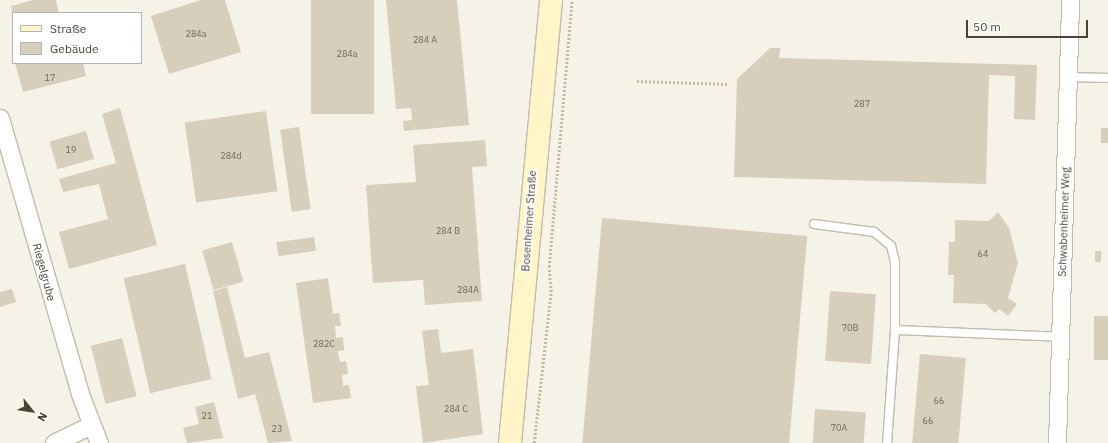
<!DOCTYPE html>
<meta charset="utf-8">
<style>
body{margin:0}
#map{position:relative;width:1108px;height:443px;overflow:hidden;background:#f5f2e8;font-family:"IBM Plex Sans",sans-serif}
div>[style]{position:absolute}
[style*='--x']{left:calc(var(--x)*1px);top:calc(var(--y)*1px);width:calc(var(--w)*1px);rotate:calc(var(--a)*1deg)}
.building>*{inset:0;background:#d8cebc;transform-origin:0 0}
.path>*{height:2.5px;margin-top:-1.25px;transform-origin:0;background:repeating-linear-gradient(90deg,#c5b899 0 2px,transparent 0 4px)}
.roads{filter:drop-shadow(1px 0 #c2bba9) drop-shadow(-1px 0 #c2bba9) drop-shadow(0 1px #c2bba9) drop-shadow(0 -1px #c2bba9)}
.lane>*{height:8px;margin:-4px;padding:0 4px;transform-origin:4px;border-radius:4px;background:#fff}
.street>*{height:17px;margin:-8.5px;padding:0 8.5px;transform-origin:8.5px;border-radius:8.5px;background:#fff}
.secondary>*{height:22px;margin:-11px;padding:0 11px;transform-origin:11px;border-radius:11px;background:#fff5c8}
span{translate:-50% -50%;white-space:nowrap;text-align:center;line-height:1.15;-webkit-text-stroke:3.5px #fff;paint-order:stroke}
.number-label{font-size:9px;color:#6d6658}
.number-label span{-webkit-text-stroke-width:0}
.street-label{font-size:11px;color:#494336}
.legend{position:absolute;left:12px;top:12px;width:130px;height:52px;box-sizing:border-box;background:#fff;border:1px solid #b6b4af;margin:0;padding:5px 7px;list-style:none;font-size:12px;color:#494336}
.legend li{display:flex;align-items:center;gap:8px;height:20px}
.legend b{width:20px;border:1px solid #b6b4af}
.north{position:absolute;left:12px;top:391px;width:40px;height:40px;-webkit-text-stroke:3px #fff;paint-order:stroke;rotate:120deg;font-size:11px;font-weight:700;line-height:16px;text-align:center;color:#494336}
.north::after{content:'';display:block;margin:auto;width:14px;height:18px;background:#494336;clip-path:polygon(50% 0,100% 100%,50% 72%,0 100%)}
.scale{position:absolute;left:966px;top:20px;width:122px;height:18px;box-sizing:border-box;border:2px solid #494336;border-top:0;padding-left:5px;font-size:12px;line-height:14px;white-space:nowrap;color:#494336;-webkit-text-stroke:3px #fff;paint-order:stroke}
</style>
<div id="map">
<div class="building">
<i style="clip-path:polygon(33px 0,56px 0,59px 13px,12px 13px,11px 6px)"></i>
<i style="clip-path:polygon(201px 0,225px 0,241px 52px,169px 74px,151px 16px)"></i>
<i style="left:311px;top:0;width:63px;height:114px"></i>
<i style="clip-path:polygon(386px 0,457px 0,469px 125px,404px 131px,403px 121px,412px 120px,411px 108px,396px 109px)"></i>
<i style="clip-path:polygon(770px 48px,780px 48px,779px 58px,1037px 65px,1035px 120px,1014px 119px,1015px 76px,989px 75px,986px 184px,734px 177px,737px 79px)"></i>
<i style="clip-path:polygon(15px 63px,83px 63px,86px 76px,23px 92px)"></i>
<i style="clip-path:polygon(120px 108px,157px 245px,69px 269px,59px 232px,108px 219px,99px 184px,63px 192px,59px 179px,116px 163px,102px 114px)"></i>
<i style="left:266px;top:111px;width:81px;height:82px;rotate:82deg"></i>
<i style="left:299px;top:127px;width:83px;height:19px;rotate:82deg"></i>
<i style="left:1101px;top:128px;width:7px;height:15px"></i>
<i style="left:86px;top:131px;width:29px;height:38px;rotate:74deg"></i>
<i style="clip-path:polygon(485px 140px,487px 166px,472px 167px,482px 301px,425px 305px,423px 280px,373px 283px,366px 185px,416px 182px,413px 145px)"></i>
<i style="clip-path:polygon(998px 212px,1009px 228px,1018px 263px,1008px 298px,1017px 304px,1008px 316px,999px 309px,995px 313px,986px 304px,953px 303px,954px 275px,948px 275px,949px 242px,955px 242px,955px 220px,989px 221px)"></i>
<i style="left:602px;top:218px;width:206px;height:226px;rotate:5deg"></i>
<i style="left:314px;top:237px;width:14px;height:38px;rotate:82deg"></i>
<i style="left:232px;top:242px;width:41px;height:31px;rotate:74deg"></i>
<i style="left:1095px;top:251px;width:6px;height:11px"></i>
<i style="left:185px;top:264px;width:118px;height:63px;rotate:77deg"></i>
<i style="clip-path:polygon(328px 278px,333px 314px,339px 313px,341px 326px,335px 326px,336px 338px,343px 337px,344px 350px,338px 351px,340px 362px,346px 361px,348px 374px,342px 375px,343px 386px,349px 385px,351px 398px,313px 403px,296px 283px)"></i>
<i style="clip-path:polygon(227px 287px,245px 358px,269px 352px,292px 441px,268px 443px,255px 394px,238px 399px,213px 291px)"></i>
<i style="clip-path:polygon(12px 289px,16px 302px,0 307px,0 292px)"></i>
<i style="left:830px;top:291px;width:46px;height:70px;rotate:4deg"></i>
<i style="left:1094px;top:316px;width:14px;height:44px"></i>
<i style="clip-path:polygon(438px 329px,441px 353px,473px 349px,483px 434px,423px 443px,416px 386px,429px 385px,422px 331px)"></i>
<i style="left:122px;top:338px;width:60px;height:32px;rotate:76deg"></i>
<i style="left:920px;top:354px;width:46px;height:89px;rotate:5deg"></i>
<i style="clip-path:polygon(214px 402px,223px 438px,187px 443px,183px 428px,199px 424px,195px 407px)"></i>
<i style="left:815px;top:409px;width:51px;height:34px;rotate:4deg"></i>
</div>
<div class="path">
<i style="--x:637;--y:81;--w:91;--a:1.9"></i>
<i style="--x:534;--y:443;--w:152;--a:-83.6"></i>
<i style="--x:551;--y:292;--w:25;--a:-95"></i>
<i style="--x:549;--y:267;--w:268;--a:-85.1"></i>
</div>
<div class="roads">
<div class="lane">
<i style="--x:1068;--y:77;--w:40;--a:1.4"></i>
<i style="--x:814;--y:224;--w:61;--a:7.6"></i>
<i style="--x:874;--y:232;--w:22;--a:39"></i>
<i style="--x:891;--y:246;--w:16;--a:76"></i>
<i style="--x:895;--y:262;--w:68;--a:90"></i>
<i style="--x:895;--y:330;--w:113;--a:94"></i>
<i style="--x:895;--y:330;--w:166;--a:2.4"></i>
</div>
<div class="street">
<i style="--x:0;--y:118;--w:287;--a:73.8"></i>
<i style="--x:80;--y:394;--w:53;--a:68.8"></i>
<i style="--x:54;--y:443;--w:39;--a:-26"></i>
<i style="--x:1057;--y:443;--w:443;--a:-88.3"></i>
</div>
<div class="secondary">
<i style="--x:510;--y:443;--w:445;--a:-84.7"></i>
</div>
</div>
<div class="number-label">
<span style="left:196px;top:34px">284a</span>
<span style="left:425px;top:40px">284 A</span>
<span style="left:347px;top:54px">284a</span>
<span style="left:50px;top:78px">17</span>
<span style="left:862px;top:104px">287</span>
<span style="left:71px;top:150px">19</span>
<span style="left:231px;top:156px">284d</span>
<span style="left:448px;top:231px">284 B</span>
<span style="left:983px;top:254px">64</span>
<span style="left:468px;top:290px">284A</span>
<span style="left:850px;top:328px">70B</span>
<span style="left:324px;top:344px">282C</span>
<span style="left:939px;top:401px">66</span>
<span style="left:456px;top:409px">284 C</span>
<span style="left:207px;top:416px">21</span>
<span style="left:928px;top:421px">66</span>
<span style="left:839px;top:428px">70A</span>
<span style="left:277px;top:429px">23</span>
</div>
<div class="street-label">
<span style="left:529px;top:221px;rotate:-86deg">Bosenheimer Straße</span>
<span style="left:1064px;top:222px;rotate:-88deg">Schwabenheimer Weg</span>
<span style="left:44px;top:272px;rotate:75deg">Riegelgrube</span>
</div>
<ul class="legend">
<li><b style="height:5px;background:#fff5c8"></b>Straße</li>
<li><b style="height:11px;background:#d8cebc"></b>Gebäude</li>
</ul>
<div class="north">N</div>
<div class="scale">50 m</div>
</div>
